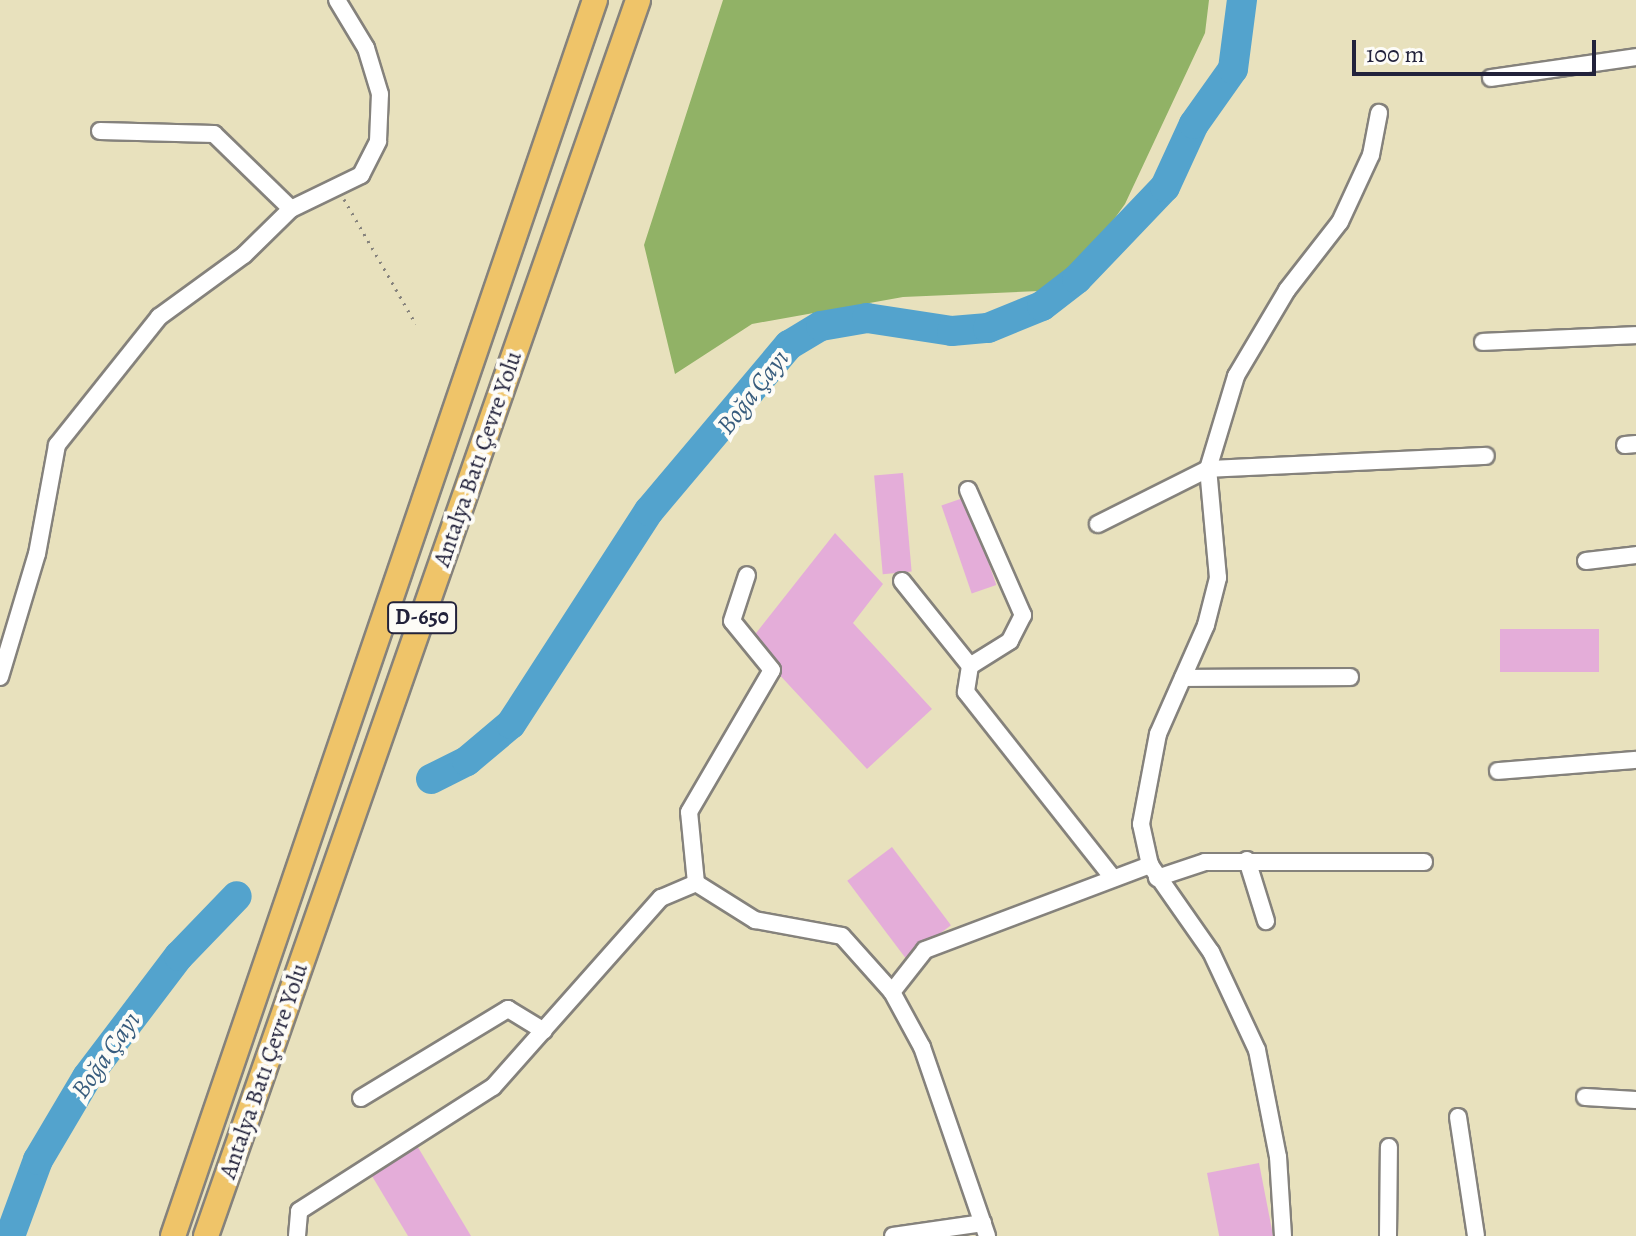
<!DOCTYPE html>
<meta charset="utf-8">
<style>
body{margin:0}
#map{position:relative;width:1636px;height:1236px;overflow:hidden;background:#e8e1bd;font-family:Alegreya,serif}
div>[style]{position:absolute}
[style*='--x']{left:calc(var(--x)*1px);top:calc(var(--y)*1px);width:calc(var(--w)*1px);rotate:calc(var(--a)*1deg)}
.forest>*{inset:0;background:#91b266}
.river>*{height:30px;margin:-15px;padding:0 15px;transform-origin:15px;border-radius:15px;background:#53a3cd}
.building>*{inset:0;background:#e4add9;transform-origin:0 0}
.path>*{height:3px;margin-top:-1.5px;transform-origin:0;background:repeating-linear-gradient(90deg,#85827c 0 2px,transparent 0 8px)}
.roads{filter:drop-shadow(2px 0 #85827c) drop-shadow(-2px 0 #85827c) drop-shadow(0 2px #85827c) drop-shadow(0 -2px #85827c)}
.minor>*{height:16px;margin:-8px;padding:0 8px;transform-origin:8px;border-radius:8px;background:#fff}
.highway>*{height:24px;margin:-12px;padding:0 12px;transform-origin:12px;border-radius:12px;background:#efc469}
span{translate:-50% -50%;white-space:nowrap;text-align:center;line-height:1.15;-webkit-text-stroke:8px #fdfcf7;paint-order:stroke}
.shield-label span{padding:2px 6px;background:#fdfcf7;border:2px solid;border-radius:6px;-webkit-text-stroke-width:0}
.shield-label{font-size:22px;color:#22223b;font-weight:700}
.street-label{font-size:24px;color:#22223b}
.water-label{font-size:26px;color:#385c7d;font-style:italic}
.scale{position:absolute;left:1352px;top:40px;width:244px;height:36px;box-sizing:border-box;border:4px solid #22223b;border-top:0;padding-left:10px;font-size:24px;line-height:28px;white-space:nowrap;color:#22223b;-webkit-text-stroke:6px #fdfcf7;paint-order:stroke}
</style>
<div id="map">
<div class="forest">
<i style="clip-path:polygon(723px 0,1209px 0,1205px 33px,1125px 204px,1063px 290px,903px 297px,752px 324px,675px 374px,644px 245px)"></i>
</div>
<div class="river">
<i style="--x:431;--y:779;--w:40;--a:-26.6"></i>
<i style="--x:467;--y:761;--w:57;--a:-40.1"></i>
<i style="--x:511;--y:724;--w:254;--a:-57.1"></i>
<i style="--x:649;--y:511;--w:217;--a:-49.9"></i>
<i style="--x:789;--y:345;--w:37;--a:-31"></i>
<i style="--x:821;--y:326;--w:47;--a:-9.9"></i>
<i style="--x:867;--y:318;--w:86;--a:8.7"></i>
<i style="--x:952;--y:331;--w:36;--a:-5"></i>
<i style="--x:988;--y:328;--w:58;--a:-22.2"></i>
<i style="--x:1042;--y:306;--w:44;--a:-37.6"></i>
<i style="--x:1077;--y:279;--w:127;--a:-46.3"></i>
<i style="--x:1165;--y:187;--w:69;--a:-65.3"></i>
<i style="--x:1194;--y:124;--w:67;--a:-54.7"></i>
<i style="--x:1233;--y:69;--w:70;--a:-82.6"></i>
<i style="--x:10;--y:1236;--w:81;--a:-69.8"></i>
<i style="--x:38;--y:1160;--w:96;--a:-59.4"></i>
<i style="--x:87;--y:1077;--w:152;--a:-52.8"></i>
<i style="--x:179;--y:956;--w:83;--a:-46"></i>
</div>
<div class="building">
<i style="left:903px;top:473px;width:99px;height:29px;rotate:85deg"></i>
<i style="left:966px;top:497px;width:93px;height:26px;rotate:71deg"></i>
<i style="clip-path:polygon(835px 533px,883px 584px,853px 623px,932px 709px,867px 769px,749px 642px)"></i>
<i style="left:1599px;top:629px;width:43px;height:99px;rotate:90deg"></i>
<i style="left:892px;top:847px;width:98px;height:56px;rotate:53deg"></i>
<i style="clip-path:polygon(416px 1144px,471px 1236px,408px 1236px,369px 1171px)"></i>
<i style="left:1259px;top:1163px;width:74px;height:53px;rotate:79deg"></i>
</div>
<div class="path">
<i style="--x:344;--y:199;--w:144;--a:60.1"></i>
</div>
<div class="roads">
<div class="minor">
<i style="--x:1491;--y:78;--w:147;--a:-8.2"></i>
<i style="--x:100;--y:131;--w:114;--a:1.5"></i>
<i style="--x:214;--y:134;--w:107;--a:44.2"></i>
<i style="--x:1483;--y:342;--w:153;--a:-2.6"></i>
<i style="--x:1625;--y:445;--w:11;--a:-5"></i>
<i style="--x:968;--y:490;--w:137;--a:66.3"></i>
<i style="--x:1023;--y:615;--w:29;--a:117"></i>
<i style="--x:1010;--y:641;--w:47;--a:148"></i>
<i style="--x:970;--y:666;--w:26;--a:99"></i>
<i style="--x:966;--y:692;--w:237;--a:51.7"></i>
<i style="--x:1098;--y:524;--w:123;--a:-26.6"></i>
<i style="--x:1208;--y:469;--w:278;--a:-2.7"></i>
<i style="--x:1586;--y:561;--w:50;--a:-6.8"></i>
<i style="--x:902;--y:581;--w:109;--a:51.3"></i>
<i style="--x:0;--y:677;--w:128;--a:-73.3"></i>
<i style="--x:37;--y:554;--w:111;--a:-79.6"></i>
<i style="--x:57;--y:445;--w:164;--a:-51.4"></i>
<i style="--x:159;--y:317;--w:105;--a:-36.1"></i>
<i style="--x:244;--y:255;--w:66;--a:-44.4"></i>
<i style="--x:291;--y:209;--w:78;--a:-25.9"></i>
<i style="--x:361;--y:175;--w:38;--a:-63"></i>
<i style="--x:378;--y:141;--w:47;--a:-87.6"></i>
<i style="--x:380;--y:94;--w:48;--a:-106.9"></i>
<i style="--x:366;--y:48;--w:56;--a:-121.1"></i>
<i style="--x:1183;--y:678;--w:167;--a:-0.3"></i>
<i style="--x:1498;--y:771;--w:138;--a:-4.6"></i>
<i style="--x:1247;--y:860;--w:64;--a:72.7"></i>
<i style="--x:1157;--y:878;--w:51;--a:-18.4"></i>
<i style="--x:1205;--y:862;--w:219;--a:0"></i>
<i style="--x:696;--y:883;--w:71;--a:-95.6"></i>
<i style="--x:689;--y:812;--w:164;--a:-59.7"></i>
<i style="--x:772;--y:670;--w:63;--a:-129.2"></i>
<i style="--x:732;--y:621;--w:48;--a:-71.9"></i>
<i style="--x:892;--y:992;--w:53;--a:-51.8"></i>
<i style="--x:925;--y:950;--w:241;--a:-20.7"></i>
<i style="--x:1585;--y:1097;--w:51;--a:3.4"></i>
<i style="--x:361;--y:1098;--w:172;--a:-31.2"></i>
<i style="--x:508;--y:1009;--w:42;--a:31.4"></i>
<i style="--x:1458;--y:1117;--w:120;--a:81.4"></i>
<i style="--x:297;--y:1236;--w:25;--a:-85"></i>
<i style="--x:299;--y:1211;--w:230;--a:-32.6"></i>
<i style="--x:493;--y:1087;--w:253;--a:-48.4"></i>
<i style="--x:661;--y:898;--w:38;--a:-23"></i>
<i style="--x:696;--y:883;--w:70;--a:32.1"></i>
<i style="--x:755;--y:920;--w:88;--a:10.4"></i>
<i style="--x:842;--y:936;--w:75;--a:48.2"></i>
<i style="--x:892;--y:992;--w:63;--a:61.4"></i>
<i style="--x:922;--y:1047;--w:200;--a:71"></i>
<i style="--x:893;--y:1236;--w:91;--a:-8.2"></i>
<i style="--x:1283;--y:1236;--w:79;--a:-93.6"></i>
<i style="--x:1278;--y:1157;--w:109;--a:-101.1"></i>
<i style="--x:1257;--y:1050;--w:108;--a:-115.1"></i>
<i style="--x:1211;--y:952;--w:106;--a:-125"></i>
<i style="--x:1150;--y:865;--w:42;--a:-102.4"></i>
<i style="--x:1141;--y:824;--w:92;--a:-79.3"></i>
<i style="--x:1158;--y:734;--w:119;--a:-66.2"></i>
<i style="--x:1206;--y:625;--w:49;--a:-75.7"></i>
<i style="--x:1218;--y:578;--w:109;--a:-95.2"></i>
<i style="--x:1208;--y:469;--w:97;--a:-73.2"></i>
<i style="--x:1236;--y:376;--w:100;--a:-59.3"></i>
<i style="--x:1287;--y:290;--w:86;--a:-52.1"></i>
<i style="--x:1340;--y:222;--w:74;--a:-65.2"></i>
<i style="--x:1371;--y:155;--w:43;--a:-79.2"></i>
<i style="--x:1388;--y:1236;--w:89;--a:-89.4"></i>
</div>
<div class="highway">
<i style="--x:173;--y:1236;--w:1306;--a:-71.15"></i>
<i style="--x:206;--y:1236;--w:1309;--a:-70.73"></i>
</div>
</div>
<div class="shield-label">
<span style="left:422px;top:618px">D-650</span>
</div>
<div class="street-label">
<span style="left:478px;top:459px;rotate:-71deg">Antalya Batı Çevre Yolu</span>
<span style="left:264px;top:1071px;rotate:-71deg">Antalya Batı Çevre Yolu</span>
</div>
<div class="water-label">
<span style="left:753px;top:392px;rotate:-52deg">Boğa Çayı</span>
<span style="left:106px;top:1055px;rotate:-55deg">Boğa Çayı</span>
</div>
<div class="scale">100 m</div>
</div>
